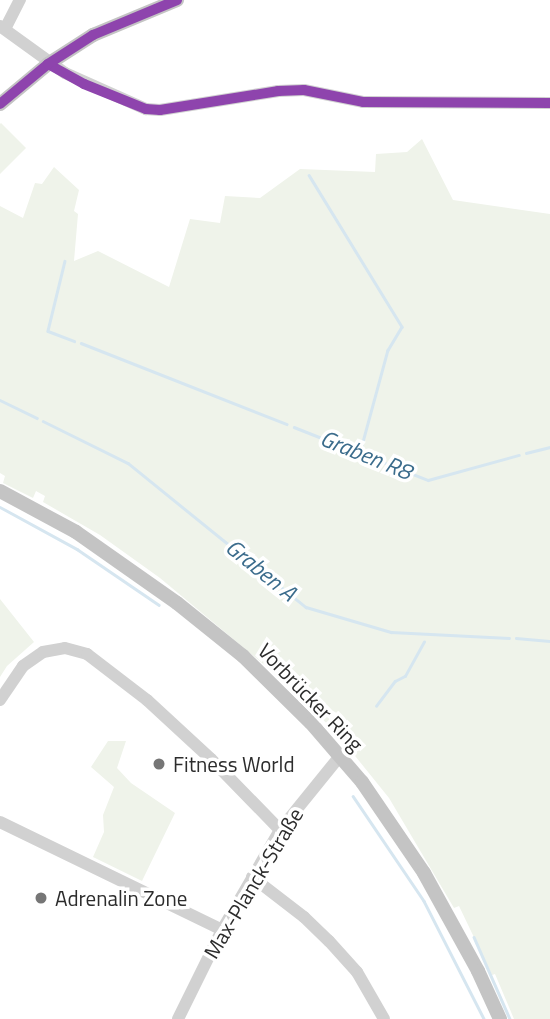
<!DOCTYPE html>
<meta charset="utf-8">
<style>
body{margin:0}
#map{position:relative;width:550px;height:1019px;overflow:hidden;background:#fff;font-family:"Titillium Web",sans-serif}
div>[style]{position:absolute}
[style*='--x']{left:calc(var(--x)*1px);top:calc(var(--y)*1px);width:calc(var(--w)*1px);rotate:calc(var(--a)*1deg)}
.green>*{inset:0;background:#eff3ea}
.stream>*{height:2.5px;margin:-1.25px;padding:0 1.25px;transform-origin:1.25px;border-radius:1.25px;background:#d6e6f0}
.minor>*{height:12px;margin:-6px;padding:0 6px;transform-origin:6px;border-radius:6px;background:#d1d1d1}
.major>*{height:14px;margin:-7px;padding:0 7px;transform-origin:7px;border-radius:7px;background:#c4c4c4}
.bus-1>*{height:10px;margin:-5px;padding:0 5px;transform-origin:5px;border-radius:5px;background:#8e44ad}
.dots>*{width:19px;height:19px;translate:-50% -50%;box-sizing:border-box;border:4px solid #fff;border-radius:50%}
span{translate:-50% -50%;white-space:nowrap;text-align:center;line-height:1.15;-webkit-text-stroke:7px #fff;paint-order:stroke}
.street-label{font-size:21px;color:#2c2c2c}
.poi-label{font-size:21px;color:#2c2c2c}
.left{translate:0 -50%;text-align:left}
.water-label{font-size:23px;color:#3b6c8c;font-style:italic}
</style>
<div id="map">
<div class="green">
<i style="clip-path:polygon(1px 123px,26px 148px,0 174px,0 124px)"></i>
<i style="clip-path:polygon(422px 139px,453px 200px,550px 214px,550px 1019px,514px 1019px,495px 974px,492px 975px,459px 906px,454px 908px,389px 798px,339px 736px,292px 688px,160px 578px,100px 535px,43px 502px,45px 496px,36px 491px,33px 498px,3px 483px,5px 476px,0 473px,0 206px,23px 218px,35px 183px,42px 184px,54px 167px,79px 190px,74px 211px,78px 214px,74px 261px,98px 251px,169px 287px,190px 219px,220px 223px,225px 196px,260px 198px,300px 169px,375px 172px,376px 154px,407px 152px)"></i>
<i style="clip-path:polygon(0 599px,34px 642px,7px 666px,0 677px)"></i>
<i style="clip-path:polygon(108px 741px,126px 741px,117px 768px,131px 783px,175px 813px,142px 881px,93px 857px,104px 832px,103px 815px,114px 787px,91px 767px)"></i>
</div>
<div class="stream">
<i style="--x:309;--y:175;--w:178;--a:58.5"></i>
<i style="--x:402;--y:327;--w:27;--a:121"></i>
<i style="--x:388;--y:350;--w:107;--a:105.2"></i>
<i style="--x:65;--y:261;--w:72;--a:103.7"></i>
<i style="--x:48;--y:331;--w:28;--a:21"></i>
<i style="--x:81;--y:343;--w:221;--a:21.5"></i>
<i style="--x:0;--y:400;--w:41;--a:25.9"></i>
<i style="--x:43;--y:421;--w:95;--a:26.3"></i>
<i style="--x:128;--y:463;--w:229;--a:39"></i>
<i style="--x:306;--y:607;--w:89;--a:16.4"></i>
<i style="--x:391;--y:632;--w:118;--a:2.9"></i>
<i style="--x:294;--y:427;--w:144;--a:21.6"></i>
<i style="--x:428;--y:480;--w:94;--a:-15.4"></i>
<i style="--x:526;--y:453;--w:25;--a:-14"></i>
<i style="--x:0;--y:507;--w:88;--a:28.6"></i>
<i style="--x:77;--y:549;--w:99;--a:34.3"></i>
<i style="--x:516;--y:638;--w:34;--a:5"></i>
<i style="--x:376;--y:706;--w:31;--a:-53"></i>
<i style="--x:395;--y:681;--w:11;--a:-27"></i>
<i style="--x:405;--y:676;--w:39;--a:-61"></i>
<i style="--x:353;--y:796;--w:127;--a:55.9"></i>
<i style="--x:424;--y:901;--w:132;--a:63"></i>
<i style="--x:474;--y:937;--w:90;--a:66.3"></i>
</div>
<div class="minor">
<i style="--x:0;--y:26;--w:80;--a:35.9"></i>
<i style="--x:65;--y:73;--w:89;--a:24"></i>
<i style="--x:146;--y:109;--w:14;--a:4"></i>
<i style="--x:160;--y:110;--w:120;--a:-9.1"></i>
<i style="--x:278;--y:91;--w:26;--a:-2"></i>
<i style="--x:304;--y:90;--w:60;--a:11.5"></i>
<i style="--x:363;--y:102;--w:187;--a:0.3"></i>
<i style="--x:5;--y:29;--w:33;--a:-63"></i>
<i style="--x:0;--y:700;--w:41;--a:-55.9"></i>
<i style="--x:23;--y:666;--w:24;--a:-35"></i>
<i style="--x:43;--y:652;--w:22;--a:-10"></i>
<i style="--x:65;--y:648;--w:23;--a:15"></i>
<i style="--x:87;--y:654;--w:76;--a:37.5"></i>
<i style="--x:147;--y:700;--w:87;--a:42.7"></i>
<i style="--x:211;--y:759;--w:99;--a:45.8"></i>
<i style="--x:0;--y:822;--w:247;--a:25.9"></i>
<i style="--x:252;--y:877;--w:66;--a:37.6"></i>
<i style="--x:304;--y:917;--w:35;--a:44"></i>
<i style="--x:329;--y:941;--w:42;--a:47.9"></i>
<i style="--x:357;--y:972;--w:54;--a:60.1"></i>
<i style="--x:178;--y:1019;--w:99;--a:-63.7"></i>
<i style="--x:222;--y:930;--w:116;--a:-59.9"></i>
<i style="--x:280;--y:830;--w:95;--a:-51"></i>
</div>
<div class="major">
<i style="--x:0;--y:104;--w:62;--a:-39.8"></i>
<i style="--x:48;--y:64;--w:54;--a:-32.8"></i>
<i style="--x:93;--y:35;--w:91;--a:-22.6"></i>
<i style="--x:0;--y:491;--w:86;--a:28.3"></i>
<i style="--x:76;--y:532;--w:123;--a:35.1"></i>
<i style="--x:177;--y:603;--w:85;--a:38.8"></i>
<i style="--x:243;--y:656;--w:95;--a:44.6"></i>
<i style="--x:311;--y:723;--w:78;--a:49.2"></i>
<i style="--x:362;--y:782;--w:110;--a:55.7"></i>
<i style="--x:424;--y:873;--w:112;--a:61.1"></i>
<i style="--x:478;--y:971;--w:53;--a:65.4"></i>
</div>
<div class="bus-1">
<i style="--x:48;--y:64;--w:41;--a:29.1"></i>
<i style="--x:84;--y:84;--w:67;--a:22"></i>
<i style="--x:146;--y:109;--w:14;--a:4"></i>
<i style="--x:160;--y:110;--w:120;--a:-9.1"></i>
<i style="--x:278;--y:91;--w:26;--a:-2"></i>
<i style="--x:304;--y:90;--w:60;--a:11.5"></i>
<i style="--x:363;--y:102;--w:187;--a:0.3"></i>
<i style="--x:0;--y:104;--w:62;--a:-39.8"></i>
<i style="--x:48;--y:64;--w:54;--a:-32.8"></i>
<i style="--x:93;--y:35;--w:91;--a:-22.6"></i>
</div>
<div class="dots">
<i style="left:159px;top:764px;background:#767676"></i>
<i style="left:41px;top:898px;background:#767676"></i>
</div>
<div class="street-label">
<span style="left:311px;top:697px;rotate:46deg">Vorbrücker Ring</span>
<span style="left:253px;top:883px;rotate:-59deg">Max-Planck-Straße</span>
</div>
<div class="poi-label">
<span class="left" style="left:173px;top:764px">Fitness World</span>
<span class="left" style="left:55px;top:898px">Adrenalin Zone</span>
</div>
<div class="water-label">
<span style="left:366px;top:455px;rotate:22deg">Graben R8</span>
<span style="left:261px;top:570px;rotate:39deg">Graben A</span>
</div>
</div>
